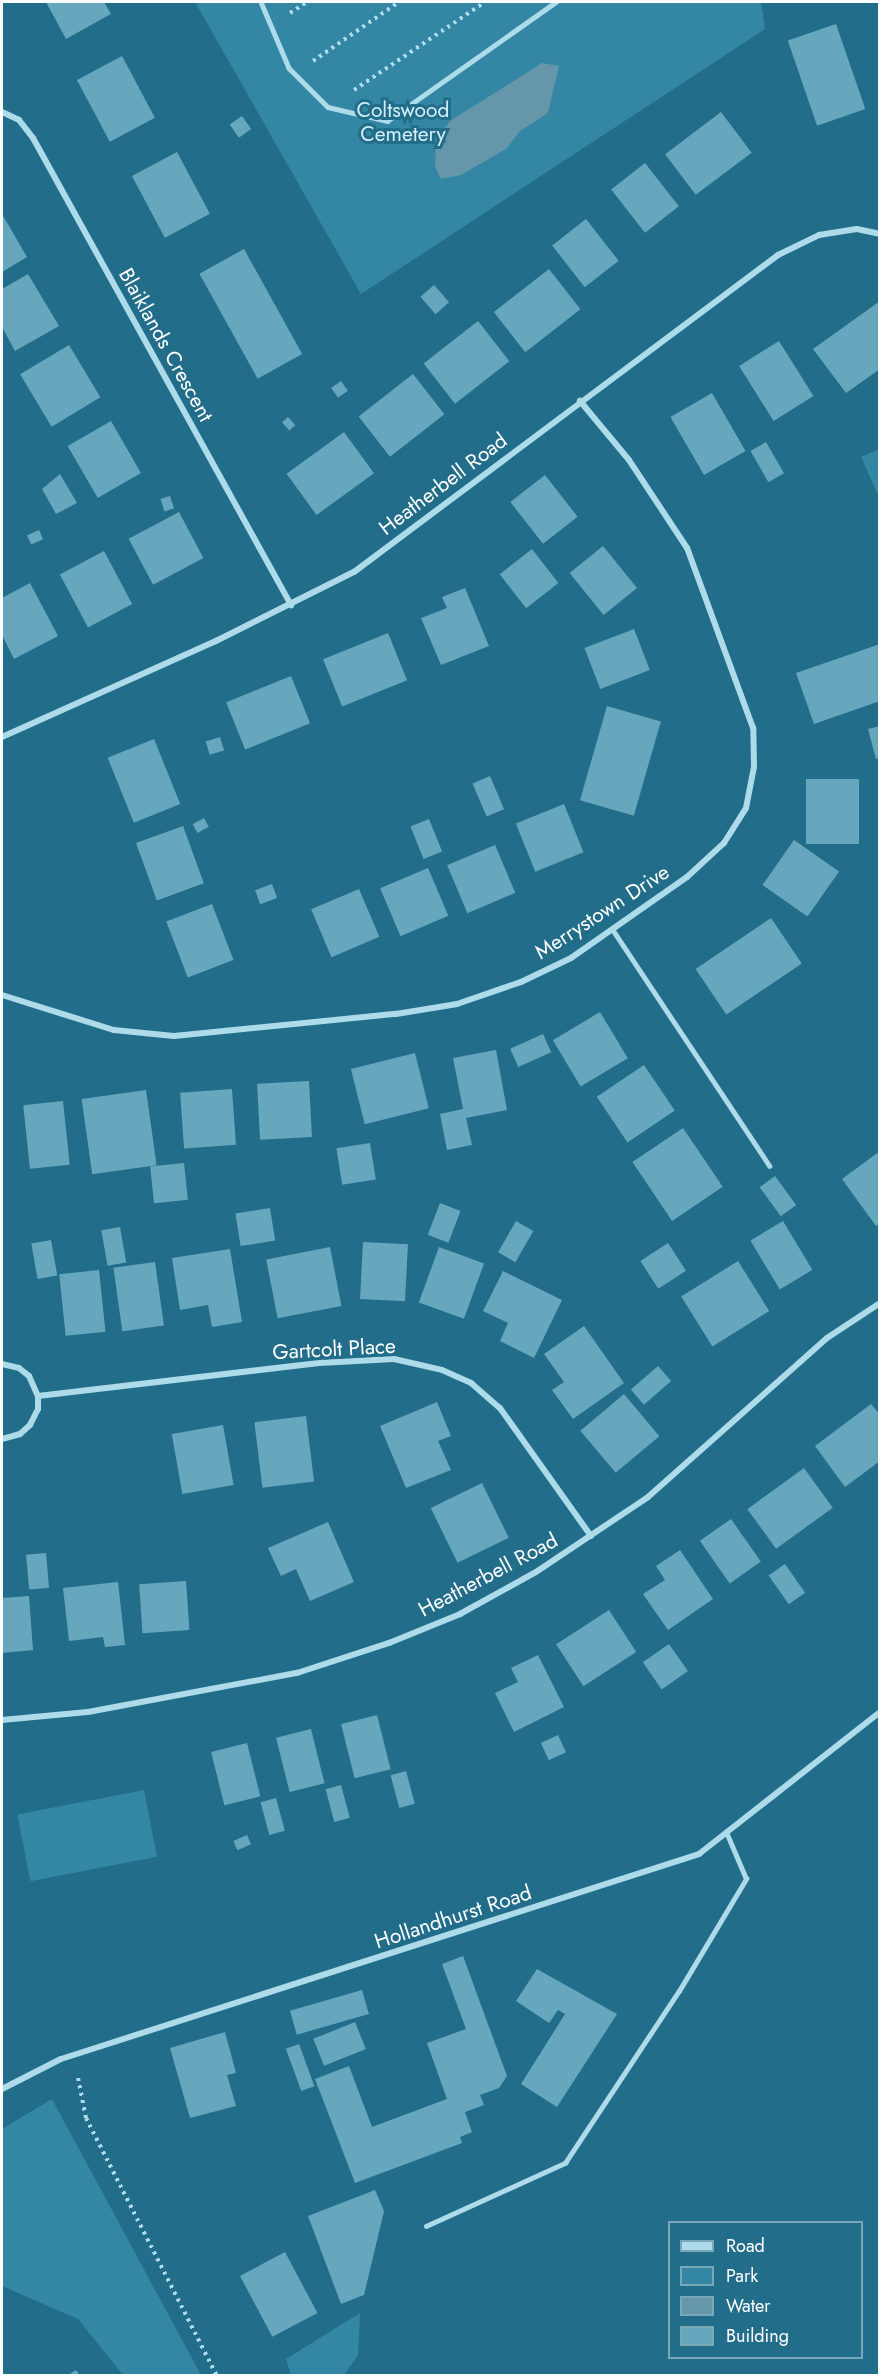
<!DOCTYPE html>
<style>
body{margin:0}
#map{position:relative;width:881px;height:2377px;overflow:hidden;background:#226d89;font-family:Jost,sans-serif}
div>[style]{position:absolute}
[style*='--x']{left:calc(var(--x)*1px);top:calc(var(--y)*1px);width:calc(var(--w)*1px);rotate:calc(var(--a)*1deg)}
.green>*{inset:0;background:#3387a4;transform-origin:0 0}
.water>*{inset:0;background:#6596a9}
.building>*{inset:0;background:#67a7bd;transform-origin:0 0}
.path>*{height:4px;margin-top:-2px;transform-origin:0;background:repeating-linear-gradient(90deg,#aedbea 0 3px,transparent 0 7.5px)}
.lane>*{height:4.5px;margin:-2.25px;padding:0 2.25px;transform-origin:2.25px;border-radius:2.25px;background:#aedbea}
.street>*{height:6px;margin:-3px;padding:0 3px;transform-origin:3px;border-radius:3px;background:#aedbea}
span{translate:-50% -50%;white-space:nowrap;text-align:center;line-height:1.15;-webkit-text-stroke:6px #226d89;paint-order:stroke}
.park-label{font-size:21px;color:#d3eef8}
.street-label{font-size:21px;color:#fff}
.frame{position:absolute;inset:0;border:3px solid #fff;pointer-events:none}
.legend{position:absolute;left:668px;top:2221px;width:195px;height:138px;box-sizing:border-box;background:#226d89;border:2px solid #7aa7b8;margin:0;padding:8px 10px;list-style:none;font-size:18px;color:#fff}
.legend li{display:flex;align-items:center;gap:12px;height:30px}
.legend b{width:30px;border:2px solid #7aa7b8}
</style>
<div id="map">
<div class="green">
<i style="clip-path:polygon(195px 2px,761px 2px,765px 29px,361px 294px)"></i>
<i style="clip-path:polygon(879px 449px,879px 497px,861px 457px)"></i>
<i style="left:144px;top:1790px;width:68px;height:129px;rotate:79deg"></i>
<i style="clip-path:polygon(52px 2099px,201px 2375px,123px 2375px,78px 2319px,2px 2286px,2px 2129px)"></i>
<i style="clip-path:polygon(360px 2313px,358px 2355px,344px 2375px,291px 2375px,286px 2359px)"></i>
</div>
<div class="water">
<i style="clip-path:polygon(542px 63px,559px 66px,548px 113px,519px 132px,506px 149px,461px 175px,441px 179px,435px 167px,436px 142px,450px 121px)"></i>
</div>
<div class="building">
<i style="clip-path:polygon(46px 2px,104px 2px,111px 14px,66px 39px)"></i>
<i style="left:836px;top:24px;width:90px;height:51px;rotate:71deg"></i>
<i style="left:122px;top:56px;width:70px;height:51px;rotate:62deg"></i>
<i style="left:721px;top:112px;width:51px;height:70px;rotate:53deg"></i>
<i style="left:242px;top:116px;width:16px;height:15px;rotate:55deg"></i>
<i style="left:177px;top:152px;width:70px;height:51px;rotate:62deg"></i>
<i style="left:645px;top:163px;width:55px;height:43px;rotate:52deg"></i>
<i style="clip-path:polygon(2px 214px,27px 257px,2px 272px)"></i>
<i style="left:586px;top:219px;width:53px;height:43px;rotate:52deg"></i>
<i style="left:244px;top:249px;width:120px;height:51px;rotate:61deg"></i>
<i style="left:549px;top:269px;width:51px;height:70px;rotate:52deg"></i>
<i style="clip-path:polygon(28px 274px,59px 326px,15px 351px,2px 327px,2px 289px)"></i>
<i style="left:434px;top:285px;width:23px;height:18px;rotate:49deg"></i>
<i style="clip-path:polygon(880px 301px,880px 369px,846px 393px,813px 349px)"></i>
<i style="left:478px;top:321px;width:51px;height:69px;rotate:52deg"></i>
<i style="left:779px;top:341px;width:65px;height:47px;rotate:58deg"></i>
<i style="left:69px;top:345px;width:61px;height:57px;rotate:59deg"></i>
<i style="left:413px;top:374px;width:51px;height:69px;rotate:52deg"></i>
<i style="left:341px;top:381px;width:12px;height:12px;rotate:55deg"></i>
<i style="left:712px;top:393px;width:67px;height:48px;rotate:60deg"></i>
<i style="left:288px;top:417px;width:11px;height:8px;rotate:49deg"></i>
<i style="left:111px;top:421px;width:60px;height:50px;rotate:60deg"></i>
<i style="left:344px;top:432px;width:51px;height:71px;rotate:54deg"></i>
<i style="left:766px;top:442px;width:36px;height:18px;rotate:60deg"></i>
<i style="clip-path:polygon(60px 474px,77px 503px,56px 514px,42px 489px)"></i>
<i style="left:545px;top:475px;width:53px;height:44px;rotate:52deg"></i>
<i style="left:170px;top:496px;width:13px;height:10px;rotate:72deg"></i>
<i style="left:179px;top:512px;width:52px;height:57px;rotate:62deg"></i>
<i style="left:39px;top:530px;width:10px;height:13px;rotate:66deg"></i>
<i style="left:603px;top:546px;width:54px;height:43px;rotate:51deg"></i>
<i style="left:532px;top:549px;width:43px;height:41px;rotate:52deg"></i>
<i style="left:104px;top:551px;width:60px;height:50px;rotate:62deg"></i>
<i style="clip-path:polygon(30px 583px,58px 636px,14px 659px,2px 635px,2px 598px)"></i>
<i style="clip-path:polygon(465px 588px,489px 646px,441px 665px,421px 618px,447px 608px,442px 597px)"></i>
<i style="left:634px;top:629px;width:44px;height:53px;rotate:69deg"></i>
<i style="left:388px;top:633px;width:51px;height:70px;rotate:68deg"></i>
<i style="clip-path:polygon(880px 644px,880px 701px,814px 724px,796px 673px)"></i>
<i style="left:291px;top:676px;width:51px;height:70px;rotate:68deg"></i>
<i style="left:607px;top:706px;width:56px;height:98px;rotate:16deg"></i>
<i style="clip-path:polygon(880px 726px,880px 758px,876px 759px,868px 729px)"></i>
<i style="left:220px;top:737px;width:14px;height:15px;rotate:73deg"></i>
<i style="left:154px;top:739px;width:70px;height:50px;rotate:68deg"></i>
<i style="left:490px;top:776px;width:36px;height:19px;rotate:67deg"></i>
<i style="left:806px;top:779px;width:53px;height:65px"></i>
<i style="left:564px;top:804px;width:52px;height:52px;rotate:68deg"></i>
<i style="left:204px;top:818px;width:10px;height:13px;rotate:61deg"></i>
<i style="left:429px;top:819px;width:35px;height:20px;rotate:68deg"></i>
<i style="left:183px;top:826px;width:61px;height:50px;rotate:70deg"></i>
<i style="left:794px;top:840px;width:55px;height:55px;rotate:35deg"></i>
<i style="left:495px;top:845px;width:52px;height:52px;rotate:67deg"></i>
<i style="left:428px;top:868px;width:52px;height:52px;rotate:67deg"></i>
<i style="left:272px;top:884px;width:15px;height:18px;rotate:70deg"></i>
<i style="left:359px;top:889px;width:52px;height:52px;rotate:67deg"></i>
<i style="left:212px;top:904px;width:60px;height:49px;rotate:69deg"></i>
<i style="left:771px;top:918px;width:55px;height:91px;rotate:56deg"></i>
<i style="left:600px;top:1012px;width:54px;height:55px;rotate:59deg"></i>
<i style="left:543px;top:1034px;width:20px;height:36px;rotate:66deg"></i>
<i style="clip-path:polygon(496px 1050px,507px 1110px,466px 1118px,472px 1145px,447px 1150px,440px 1114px,463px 1109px,453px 1058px)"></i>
<i style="left:415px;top:1053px;width:57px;height:66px;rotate:76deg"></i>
<i style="left:644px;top:1065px;width:55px;height:57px;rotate:56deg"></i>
<i style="left:309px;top:1081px;width:56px;height:52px;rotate:87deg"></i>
<i style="left:232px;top:1089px;width:56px;height:52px;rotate:86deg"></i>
<i style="left:146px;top:1090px;width:76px;height:65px;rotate:82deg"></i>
<i style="left:63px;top:1101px;width:64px;height:40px;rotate:84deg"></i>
<i style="left:683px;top:1128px;width:71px;height:61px;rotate:56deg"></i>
<i style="left:370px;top:1143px;width:37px;height:34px;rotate:81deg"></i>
<i style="clip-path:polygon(880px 1151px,880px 1223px,876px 1226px,842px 1179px)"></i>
<i style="left:184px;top:1163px;width:37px;height:34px;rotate:84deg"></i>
<i style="left:775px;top:1176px;width:36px;height:19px;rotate:54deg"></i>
<i style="left:440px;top:1203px;width:22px;height:34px;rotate:21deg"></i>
<i style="left:270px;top:1208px;width:33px;height:35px;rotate:81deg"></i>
<i style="left:516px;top:1221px;width:20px;height:36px;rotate:30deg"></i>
<i style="left:783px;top:1221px;width:57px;height:38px;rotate:59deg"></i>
<i style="left:120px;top:1227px;width:36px;height:19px;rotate:80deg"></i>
<i style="left:51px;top:1240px;width:36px;height:20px;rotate:80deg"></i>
<i style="left:363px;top:1242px;width:45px;height:57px;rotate:3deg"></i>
<i style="left:668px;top:1243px;width:33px;height:33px;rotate:57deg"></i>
<i style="left:330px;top:1247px;width:60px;height:65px;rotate:79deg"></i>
<i style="left:439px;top:1247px;width:48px;height:59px;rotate:20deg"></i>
<i style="clip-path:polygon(230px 1249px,242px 1322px,212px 1327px,208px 1305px,180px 1310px,172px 1258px)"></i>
<i style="left:738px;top:1261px;width:59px;height:67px;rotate:58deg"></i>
<i style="left:155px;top:1262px;width:64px;height:42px;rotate:82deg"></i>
<i style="left:99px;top:1270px;width:62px;height:40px;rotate:84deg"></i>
<i style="clip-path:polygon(503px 1271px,562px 1300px,534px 1358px,500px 1341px,508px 1323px,483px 1311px)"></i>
<i style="clip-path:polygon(584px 1326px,624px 1383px,573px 1419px,552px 1390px,564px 1382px,544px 1354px)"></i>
<i style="left:658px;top:1366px;width:20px;height:36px;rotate:49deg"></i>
<i style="left:624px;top:1394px;width:55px;height:57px;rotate:50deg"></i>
<i style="clip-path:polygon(437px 1402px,451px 1436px,438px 1441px,451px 1470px,406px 1488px,380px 1426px)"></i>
<i style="clip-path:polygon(871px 1404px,880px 1415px,880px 1461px,845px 1487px,815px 1446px)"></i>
<i style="left:306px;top:1416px;width:66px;height:52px;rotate:83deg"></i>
<i style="left:223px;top:1425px;width:61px;height:52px;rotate:80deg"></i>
<i style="left:804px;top:1468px;width:49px;height:70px;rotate:54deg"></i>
<i style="left:482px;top:1483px;width:61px;height:57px;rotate:64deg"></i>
<i style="left:731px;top:1519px;width:52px;height:38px;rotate:55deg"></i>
<i style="clip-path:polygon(328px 1522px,354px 1582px,310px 1601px,296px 1569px,281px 1576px,268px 1548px)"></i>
<i style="clip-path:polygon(680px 1550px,713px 1599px,668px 1630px,643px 1594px,665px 1580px,656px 1566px)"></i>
<i style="left:46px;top:1553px;width:35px;height:20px;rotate:85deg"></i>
<i style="left:785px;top:1564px;width:35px;height:20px;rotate:55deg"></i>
<i style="left:186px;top:1581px;width:49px;height:47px;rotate:86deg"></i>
<i style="clip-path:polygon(118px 1582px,125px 1645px,105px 1647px,103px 1637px,69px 1641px,63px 1588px)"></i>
<i style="clip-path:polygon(29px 1596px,33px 1650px,2px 1653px,2px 1598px)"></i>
<i style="left:609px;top:1610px;width:50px;height:63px;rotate:57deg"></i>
<i style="left:669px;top:1644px;width:33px;height:32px;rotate:55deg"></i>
<i style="clip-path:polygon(538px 1655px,564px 1707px,514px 1732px,495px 1693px,518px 1682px,511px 1668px)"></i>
<i style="left:377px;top:1715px;width:56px;height:37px;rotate:76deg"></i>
<i style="left:311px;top:1729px;width:56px;height:36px;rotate:76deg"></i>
<i style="left:558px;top:1735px;width:19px;height:19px;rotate:65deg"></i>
<i style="left:247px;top:1743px;width:55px;height:37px;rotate:76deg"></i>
<i style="left:406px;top:1771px;width:34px;height:16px;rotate:75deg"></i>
<i style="left:341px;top:1785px;width:34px;height:16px;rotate:75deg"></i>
<i style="left:276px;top:1798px;width:34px;height:16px;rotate:75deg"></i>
<i style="left:247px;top:1835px;width:10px;height:15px;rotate:66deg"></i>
<i style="clip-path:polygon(463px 1956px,507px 2076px,499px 2088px,480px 2095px,484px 2105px,465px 2112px,472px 2132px,460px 2137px,462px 2143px,355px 2183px,315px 2079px,349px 2066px,372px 2127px,447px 2099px,427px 2043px,466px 2029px,442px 1964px)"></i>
<i style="clip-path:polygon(537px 1969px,617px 2014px,557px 2107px,521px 2084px,565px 2014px,558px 2010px,549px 2023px,516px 2001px)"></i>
<i style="left:362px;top:1990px;width:25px;height:75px;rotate:74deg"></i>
<i style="left:355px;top:2022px;width:29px;height:45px;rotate:68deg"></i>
<i style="clip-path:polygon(225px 2032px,236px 2073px,227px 2075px,236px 2106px,190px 2118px,170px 2048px)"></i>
<i style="left:299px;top:2044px;width:45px;height:14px;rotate:70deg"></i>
<i style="clip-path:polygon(375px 2190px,384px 2211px,364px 2295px,341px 2304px,308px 2216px)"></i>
<i style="left:285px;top:2252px;width:69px;height:51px;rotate:62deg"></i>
<i style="clip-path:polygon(76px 2370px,80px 2376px,67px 2376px)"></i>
</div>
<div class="path">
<i style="--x:290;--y:13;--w:20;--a:-33"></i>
<i style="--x:313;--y:61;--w:104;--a:-34.5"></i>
<i style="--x:354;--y:90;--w:158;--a:-33.9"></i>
<i style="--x:78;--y:2078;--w:41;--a:78.7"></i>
<i style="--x:86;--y:2118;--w:289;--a:63.1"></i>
</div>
<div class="lane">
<i style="--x:261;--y:2;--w:72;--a:67"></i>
<i style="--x:289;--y:68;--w:55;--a:45"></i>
<i style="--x:328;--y:107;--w:61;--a:13.3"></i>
<i style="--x:387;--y:121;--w:207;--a:-35.2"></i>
<i style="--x:613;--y:930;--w:283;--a:56.4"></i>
<i style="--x:426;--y:2226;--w:153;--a:-24.4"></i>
<i style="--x:565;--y:2163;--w:206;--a:-56.5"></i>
<i style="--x:679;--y:1991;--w:131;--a:-59.1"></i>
<i style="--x:746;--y:1879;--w:51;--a:-113.1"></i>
</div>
<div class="street">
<i style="--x:2;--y:112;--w:19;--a:25"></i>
<i style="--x:19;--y:120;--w:23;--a:52"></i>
<i style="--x:33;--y:138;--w:534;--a:61.08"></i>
<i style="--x:2;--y:737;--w:235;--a:-24.2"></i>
<i style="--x:216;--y:641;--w:154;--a:-26.6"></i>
<i style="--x:354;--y:572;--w:529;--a:-36.78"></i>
<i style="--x:778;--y:255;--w:46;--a:-26"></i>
<i style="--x:819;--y:235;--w:38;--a:-9"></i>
<i style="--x:857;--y:229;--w:24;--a:12"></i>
<i style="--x:2;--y:995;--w:117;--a:17.4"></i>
<i style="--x:114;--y:1030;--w:60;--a:5.7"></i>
<i style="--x:174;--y:1036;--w:223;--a:-5.7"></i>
<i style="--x:396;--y:1014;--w:62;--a:-9.3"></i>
<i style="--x:457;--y:1004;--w:68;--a:-19"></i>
<i style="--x:521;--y:982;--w:55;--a:-25.6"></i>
<i style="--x:571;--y:958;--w:141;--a:-34.9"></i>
<i style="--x:687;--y:877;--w:50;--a:-42.6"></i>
<i style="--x:724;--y:843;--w:41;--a:-57.8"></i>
<i style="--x:746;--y:808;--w:42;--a:-79"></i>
<i style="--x:754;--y:767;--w:39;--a:-91"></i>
<i style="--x:753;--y:728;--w:192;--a:-110.1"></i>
<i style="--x:687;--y:548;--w:105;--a:-123.4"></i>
<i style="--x:629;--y:460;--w:77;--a:-129.7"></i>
<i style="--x:2;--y:1364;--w:17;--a:13"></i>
<i style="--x:19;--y:1368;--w:13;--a:39"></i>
<i style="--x:29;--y:1376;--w:22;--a:66"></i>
<i style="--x:38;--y:1396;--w:13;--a:90"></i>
<i style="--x:38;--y:1409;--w:18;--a:117"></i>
<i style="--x:30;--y:1425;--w:13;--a:138"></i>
<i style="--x:20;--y:1434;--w:19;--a:164"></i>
<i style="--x:38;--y:1396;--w:283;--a:-6.7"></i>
<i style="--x:319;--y:1363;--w:75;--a:-3.1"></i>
<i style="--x:394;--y:1359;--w:49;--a:12.9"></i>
<i style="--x:442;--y:1370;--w:32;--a:24"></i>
<i style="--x:471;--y:1383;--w:38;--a:41"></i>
<i style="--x:500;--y:1408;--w:157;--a:54.6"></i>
<i style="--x:2;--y:1720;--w:86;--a:-5.3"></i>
<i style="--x:88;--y:1712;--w:213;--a:-10.6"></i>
<i style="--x:297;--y:1673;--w:97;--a:-18.1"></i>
<i style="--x:389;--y:1643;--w:77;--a:-22.2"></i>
<i style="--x:460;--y:1614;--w:87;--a:-28.9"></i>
<i style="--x:536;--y:1572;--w:135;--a:-33.8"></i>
<i style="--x:648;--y:1497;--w:239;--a:-41.6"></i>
<i style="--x:827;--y:1338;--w:64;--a:-33.4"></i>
<i style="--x:2;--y:2089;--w:66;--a:-27"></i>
<i style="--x:61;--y:2059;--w:670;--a:-17.81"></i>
<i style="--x:699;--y:1854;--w:230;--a:-38.1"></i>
</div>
<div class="park-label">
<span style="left:403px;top:122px">Coltswood<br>Cemetery</span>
</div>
<div class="street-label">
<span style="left:166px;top:345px;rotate:61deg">Blaiklands Crescent</span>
<span style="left:443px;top:484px;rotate:-37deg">Heatherbell Road</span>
<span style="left:602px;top:912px;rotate:-33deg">Merrystown Drive</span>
<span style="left:334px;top:1349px;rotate:-3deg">Gartcolt Place</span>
<span style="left:488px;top:1575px;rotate:-28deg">Heatherbell Road</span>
<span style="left:453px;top:1917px;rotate:-18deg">Hollandhurst Road</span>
</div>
<div class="frame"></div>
<ul class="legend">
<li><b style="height:8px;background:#aedbea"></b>Road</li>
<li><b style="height:16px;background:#3387a4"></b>Park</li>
<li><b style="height:16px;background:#6596a9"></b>Water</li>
<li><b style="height:16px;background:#67a7bd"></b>Building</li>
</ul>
</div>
